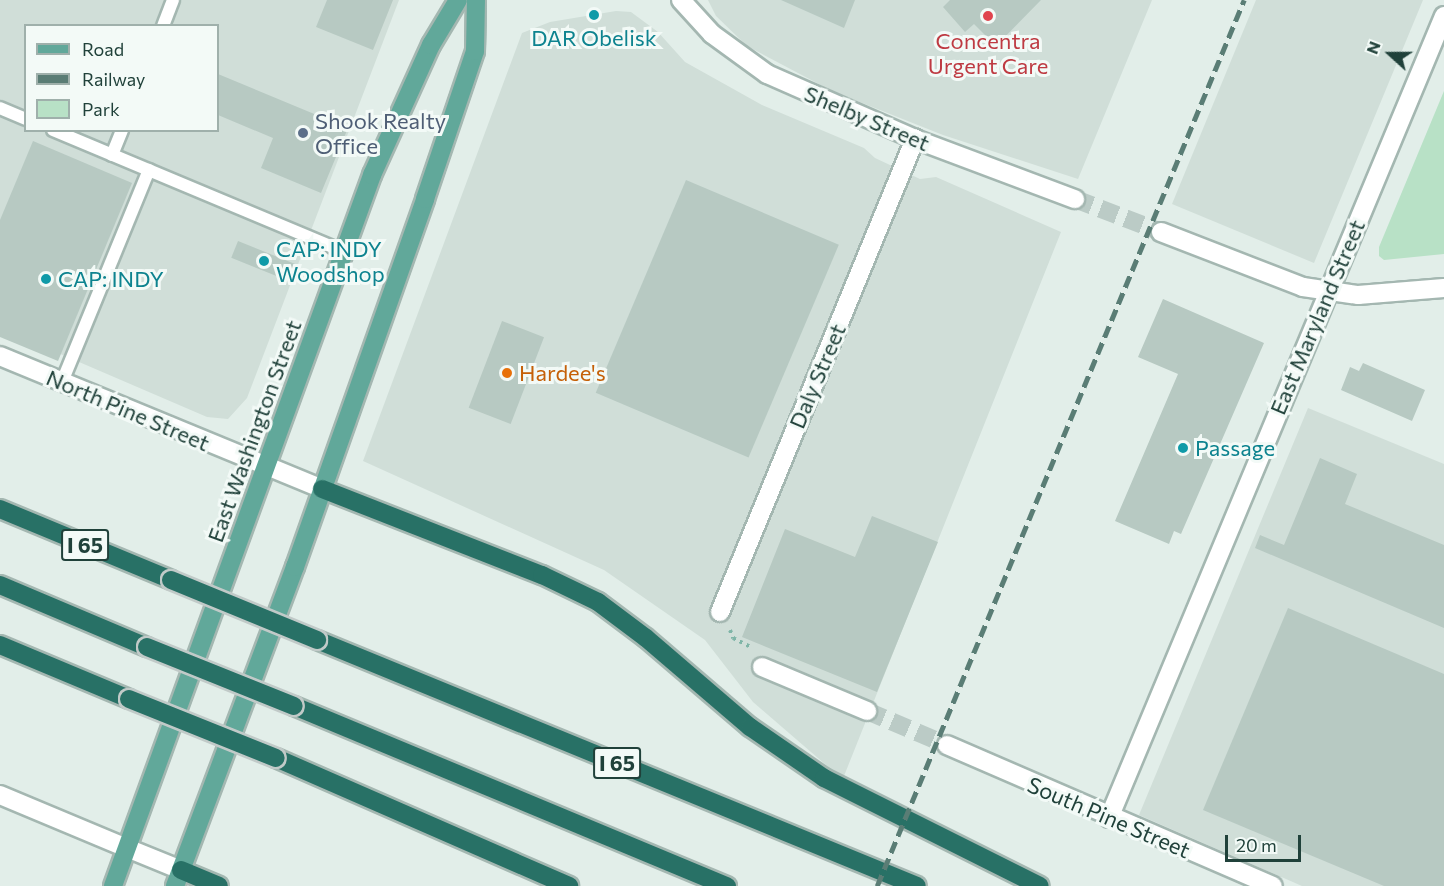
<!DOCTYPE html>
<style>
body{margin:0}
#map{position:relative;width:1444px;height:886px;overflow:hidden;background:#e2eee9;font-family:Commissioner,sans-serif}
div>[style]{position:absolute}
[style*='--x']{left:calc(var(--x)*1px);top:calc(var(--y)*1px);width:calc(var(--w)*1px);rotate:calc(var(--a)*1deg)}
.built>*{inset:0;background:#d0ded8}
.green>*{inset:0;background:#b8e1c6}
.building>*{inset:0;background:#b7c9c2;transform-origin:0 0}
.minor-tunnel>*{height:18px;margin-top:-9px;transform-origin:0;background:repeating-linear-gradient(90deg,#bbcbc6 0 18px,transparent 0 27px)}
.secondary-tunnel>*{height:18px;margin-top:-9px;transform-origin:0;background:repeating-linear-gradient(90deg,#bbcbc6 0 18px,transparent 0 27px)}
.path>*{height:4px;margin-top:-2px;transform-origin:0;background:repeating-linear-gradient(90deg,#7fb5a7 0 3px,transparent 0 7.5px)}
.roads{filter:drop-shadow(2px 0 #a4b7b1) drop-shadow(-2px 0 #a4b7b1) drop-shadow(0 2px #a4b7b1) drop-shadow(0 -2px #a4b7b1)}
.service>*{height:12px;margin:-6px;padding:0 6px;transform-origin:6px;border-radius:6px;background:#fff}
.minor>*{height:18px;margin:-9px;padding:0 9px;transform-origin:9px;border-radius:9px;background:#fff}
.tertiary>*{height:18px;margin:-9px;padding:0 9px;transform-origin:9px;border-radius:9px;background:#fff}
.secondary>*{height:18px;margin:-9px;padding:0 9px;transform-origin:9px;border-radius:9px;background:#fff}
.primary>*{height:18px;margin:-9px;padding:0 9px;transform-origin:9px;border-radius:9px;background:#61a89a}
.motorway>*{height:18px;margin:-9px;padding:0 9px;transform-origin:9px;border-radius:9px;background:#287166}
.rail>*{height:4.5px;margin-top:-2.25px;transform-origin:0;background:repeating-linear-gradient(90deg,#5a7d75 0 12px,transparent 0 18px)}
.bridges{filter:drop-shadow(2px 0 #c1cac8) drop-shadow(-2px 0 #c1cac8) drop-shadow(0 2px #c1cac8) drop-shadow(0 -2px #c1cac8)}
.motorway-bridge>*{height:18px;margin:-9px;padding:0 9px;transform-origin:9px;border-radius:9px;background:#287166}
.dots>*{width:16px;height:16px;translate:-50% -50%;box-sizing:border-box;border:3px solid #f3faf7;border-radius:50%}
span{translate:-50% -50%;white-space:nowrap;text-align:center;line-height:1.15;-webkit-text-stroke:6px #f3faf7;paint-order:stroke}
.shield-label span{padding:2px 4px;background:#f3faf7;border:2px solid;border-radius:4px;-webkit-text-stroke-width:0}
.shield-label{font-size:21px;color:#20413a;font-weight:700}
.culture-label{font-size:22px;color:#0d838f}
.left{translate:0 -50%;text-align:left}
.health-label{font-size:22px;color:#be3a42}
.street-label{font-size:22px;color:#20413a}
.service-label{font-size:22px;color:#4e5e75}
.food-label{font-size:22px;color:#c56008}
.legend{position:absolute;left:24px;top:24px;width:195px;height:108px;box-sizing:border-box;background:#f3faf7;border:2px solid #9fb0ab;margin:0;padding:8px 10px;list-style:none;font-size:18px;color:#20413a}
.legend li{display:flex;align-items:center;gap:12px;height:30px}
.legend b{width:30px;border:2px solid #9fb0ab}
.north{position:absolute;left:1360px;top:24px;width:60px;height:60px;-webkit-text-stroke:4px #f3faf7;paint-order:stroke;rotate:291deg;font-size:16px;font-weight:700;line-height:24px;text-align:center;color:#20413a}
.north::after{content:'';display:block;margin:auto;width:21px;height:27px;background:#20413a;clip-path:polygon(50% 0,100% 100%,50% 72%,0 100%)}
.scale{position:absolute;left:1225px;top:835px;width:76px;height:27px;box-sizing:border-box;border:3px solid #20413a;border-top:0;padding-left:8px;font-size:18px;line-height:21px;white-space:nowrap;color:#20413a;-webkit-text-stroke:4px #f3faf7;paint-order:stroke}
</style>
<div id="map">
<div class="built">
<i style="clip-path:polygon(evenodd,0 0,399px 0,247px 398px,228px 419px,207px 417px,0 328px,0 0,26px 26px,218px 26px,218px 130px,26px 130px,26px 26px)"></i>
<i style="clip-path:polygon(708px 0,1152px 0,1078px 179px,943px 135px,832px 91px,747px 46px,716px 16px)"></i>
<i style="clip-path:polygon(1256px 0,1423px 0,1314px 263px,1172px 204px)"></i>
<i style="clip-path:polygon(616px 11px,631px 12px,658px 32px,685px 62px,762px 105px,864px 148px,875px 158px,920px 179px,936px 177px,1061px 232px,844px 776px,833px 771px,753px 702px,705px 640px,604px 570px,363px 461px,522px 33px,550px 22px)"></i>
<i style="clip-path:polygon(1308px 408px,1444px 464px,1444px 886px,1302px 886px,1139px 815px)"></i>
</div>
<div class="green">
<i style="clip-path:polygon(1444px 91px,1444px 254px,1384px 260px,1379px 256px,1379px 247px)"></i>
</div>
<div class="building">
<i style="clip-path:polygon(327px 0,393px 0,373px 50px,316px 27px)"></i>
<i style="clip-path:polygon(781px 0,855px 0,844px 28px)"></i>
<i style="clip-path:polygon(950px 0,1041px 0,996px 46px,974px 24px,965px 32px,943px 7px)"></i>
<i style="clip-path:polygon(218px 74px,348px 128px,321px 193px,261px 168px,273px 138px,218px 115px)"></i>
<i style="clip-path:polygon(33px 141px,132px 183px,58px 361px,0 337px,0 220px)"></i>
<i style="left:686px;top:180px;width:166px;height:231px;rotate:23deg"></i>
<i style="left:238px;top:241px;width:63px;height:18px;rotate:22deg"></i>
<i style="clip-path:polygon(1163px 299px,1264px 343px,1181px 534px,1174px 531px,1169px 544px,1115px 521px,1178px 374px,1138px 357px)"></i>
<i style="left:502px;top:321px;width:45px;height:93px;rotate:21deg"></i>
<i style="clip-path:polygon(1363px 363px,1425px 390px,1412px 421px,1341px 390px,1350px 367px,1359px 371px)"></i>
<i style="clip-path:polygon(1320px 458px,1357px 474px,1345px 504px,1444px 545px,1444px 628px,1255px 548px,1260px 535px,1284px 545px)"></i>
<i style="clip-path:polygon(872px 516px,938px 542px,877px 692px,742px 637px,785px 529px,855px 557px)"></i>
<i style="clip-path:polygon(1288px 608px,1444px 674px,1444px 886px,1384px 886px,1203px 810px)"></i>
</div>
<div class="minor-tunnel">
<i style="--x:867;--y:711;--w:87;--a:23"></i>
</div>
<div class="secondary-tunnel">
<i style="--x:1075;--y:199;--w:92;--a:21"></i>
</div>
<div class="path">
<i style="--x:730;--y:630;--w:9;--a:69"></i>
<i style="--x:733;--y:638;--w:22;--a:27"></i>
</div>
<div class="roads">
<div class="service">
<i style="--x:163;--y:26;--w:28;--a:-69"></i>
<i style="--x:0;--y:108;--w:28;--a:23"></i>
<i style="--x:53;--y:130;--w:316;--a:22.7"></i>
<i style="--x:112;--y:155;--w:27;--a:-68"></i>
<i style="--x:62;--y:382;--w:229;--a:-67.7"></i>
</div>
<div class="minor">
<i style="--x:720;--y:612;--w:512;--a:-67.6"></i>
<i style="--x:762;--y:667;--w:114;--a:22.7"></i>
<i style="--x:947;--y:745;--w:355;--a:23.4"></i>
<i style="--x:0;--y:795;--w:138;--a:22.7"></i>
<i style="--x:1109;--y:818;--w:869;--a:-67.33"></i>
</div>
<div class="tertiary">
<i style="--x:0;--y:356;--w:348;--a:22.4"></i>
<i style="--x:127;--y:848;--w:58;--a:22.2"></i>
</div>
<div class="secondary">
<i style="--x:681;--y:0;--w:46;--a:47.6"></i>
<i style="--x:712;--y:34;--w:68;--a:36"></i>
<i style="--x:767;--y:74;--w:162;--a:23.7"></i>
<i style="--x:915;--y:139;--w:171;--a:20.6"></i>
<i style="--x:1161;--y:232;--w:152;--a:21.2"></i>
<i style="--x:1303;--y:287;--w:56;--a:8.3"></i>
<i style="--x:1358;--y:295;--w:86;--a:-4.7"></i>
</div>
<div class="primary">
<i style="--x:113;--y:886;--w:757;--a:-69.98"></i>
<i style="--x:372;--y:175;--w:143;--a:-65.6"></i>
<i style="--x:431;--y:45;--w:52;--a:-59"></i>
<i style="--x:175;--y:886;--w:341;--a:-69.4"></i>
<i style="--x:295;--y:567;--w:390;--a:-70.5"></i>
<i style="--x:425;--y:199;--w:156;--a:-71.3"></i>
<i style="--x:475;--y:51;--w:51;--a:-88.9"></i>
</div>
<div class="motorway">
<i style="--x:322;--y:489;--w:236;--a:21.4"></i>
<i style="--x:542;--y:575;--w:62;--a:25.7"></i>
<i style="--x:598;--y:602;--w:60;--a:36.9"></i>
<i style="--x:646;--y:638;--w:137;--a:40.6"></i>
<i style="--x:750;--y:727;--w:90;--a:34.6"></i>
<i style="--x:824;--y:778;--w:241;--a:26.6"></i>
<i style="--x:0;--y:509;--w:185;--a:22.5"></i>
<i style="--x:0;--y:585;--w:160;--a:22.9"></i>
<i style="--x:317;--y:640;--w:648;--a:22.29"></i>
<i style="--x:0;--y:645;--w:140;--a:22.7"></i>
<i style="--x:294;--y:706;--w:469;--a:22.6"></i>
<i style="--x:276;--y:758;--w:320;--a:23.6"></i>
<i style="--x:181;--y:870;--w:41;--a:22.8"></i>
</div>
</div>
<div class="rail">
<i style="--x:877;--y:886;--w:959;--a:-67.5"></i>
</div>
<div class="bridges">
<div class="motorway-bridge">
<i style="--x:171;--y:580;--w:158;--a:22.3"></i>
<i style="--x:147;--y:647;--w:158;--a:21.9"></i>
<i style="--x:129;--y:699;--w:158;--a:21.9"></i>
</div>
</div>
<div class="dots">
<i style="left:594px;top:15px;background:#0f9aa8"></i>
<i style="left:988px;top:16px;background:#e0444e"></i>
<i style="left:303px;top:133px;background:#5c6f8a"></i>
<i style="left:264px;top:261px;background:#0f9aa8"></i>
<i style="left:46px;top:279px;background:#0f9aa8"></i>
<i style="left:507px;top:373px;background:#e8710a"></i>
<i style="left:1183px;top:448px;background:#0f9aa8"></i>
</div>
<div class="shield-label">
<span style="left:85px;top:545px">I 65</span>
<span style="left:617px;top:763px">I 65</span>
</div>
<div class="culture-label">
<span style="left:594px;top:38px">DAR Obelisk</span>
<span class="left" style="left:276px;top:261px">CAP: INDY<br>Woodshop</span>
<span class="left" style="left:58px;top:279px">CAP: INDY</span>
<span class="left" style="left:1195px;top:448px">Passage</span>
</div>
<div class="health-label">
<span style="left:988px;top:53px">Concentra<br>Urgent Care</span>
</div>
<div class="street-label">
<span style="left:867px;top:118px;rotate:23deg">Shelby Street</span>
<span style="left:1317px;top:317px;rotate:-67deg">East Maryland Street</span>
<span style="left:817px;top:376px;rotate:-67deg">Daly Street</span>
<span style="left:128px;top:410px;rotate:23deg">North Pine Street</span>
<span style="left:254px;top:431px;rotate:-70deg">East Washington Street</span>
<span style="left:1109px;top:817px;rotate:23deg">South Pine Street</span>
</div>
<div class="service-label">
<span class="left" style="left:315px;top:133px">Shook Realty<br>Office</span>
</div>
<div class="food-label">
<span class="left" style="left:519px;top:373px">Hardee's</span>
</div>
<ul class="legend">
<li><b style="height:8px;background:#61a89a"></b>Road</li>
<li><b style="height:8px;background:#5a7d75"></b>Railway</li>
<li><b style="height:16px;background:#b8e1c6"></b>Park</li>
</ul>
<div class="north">N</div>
<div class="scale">20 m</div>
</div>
